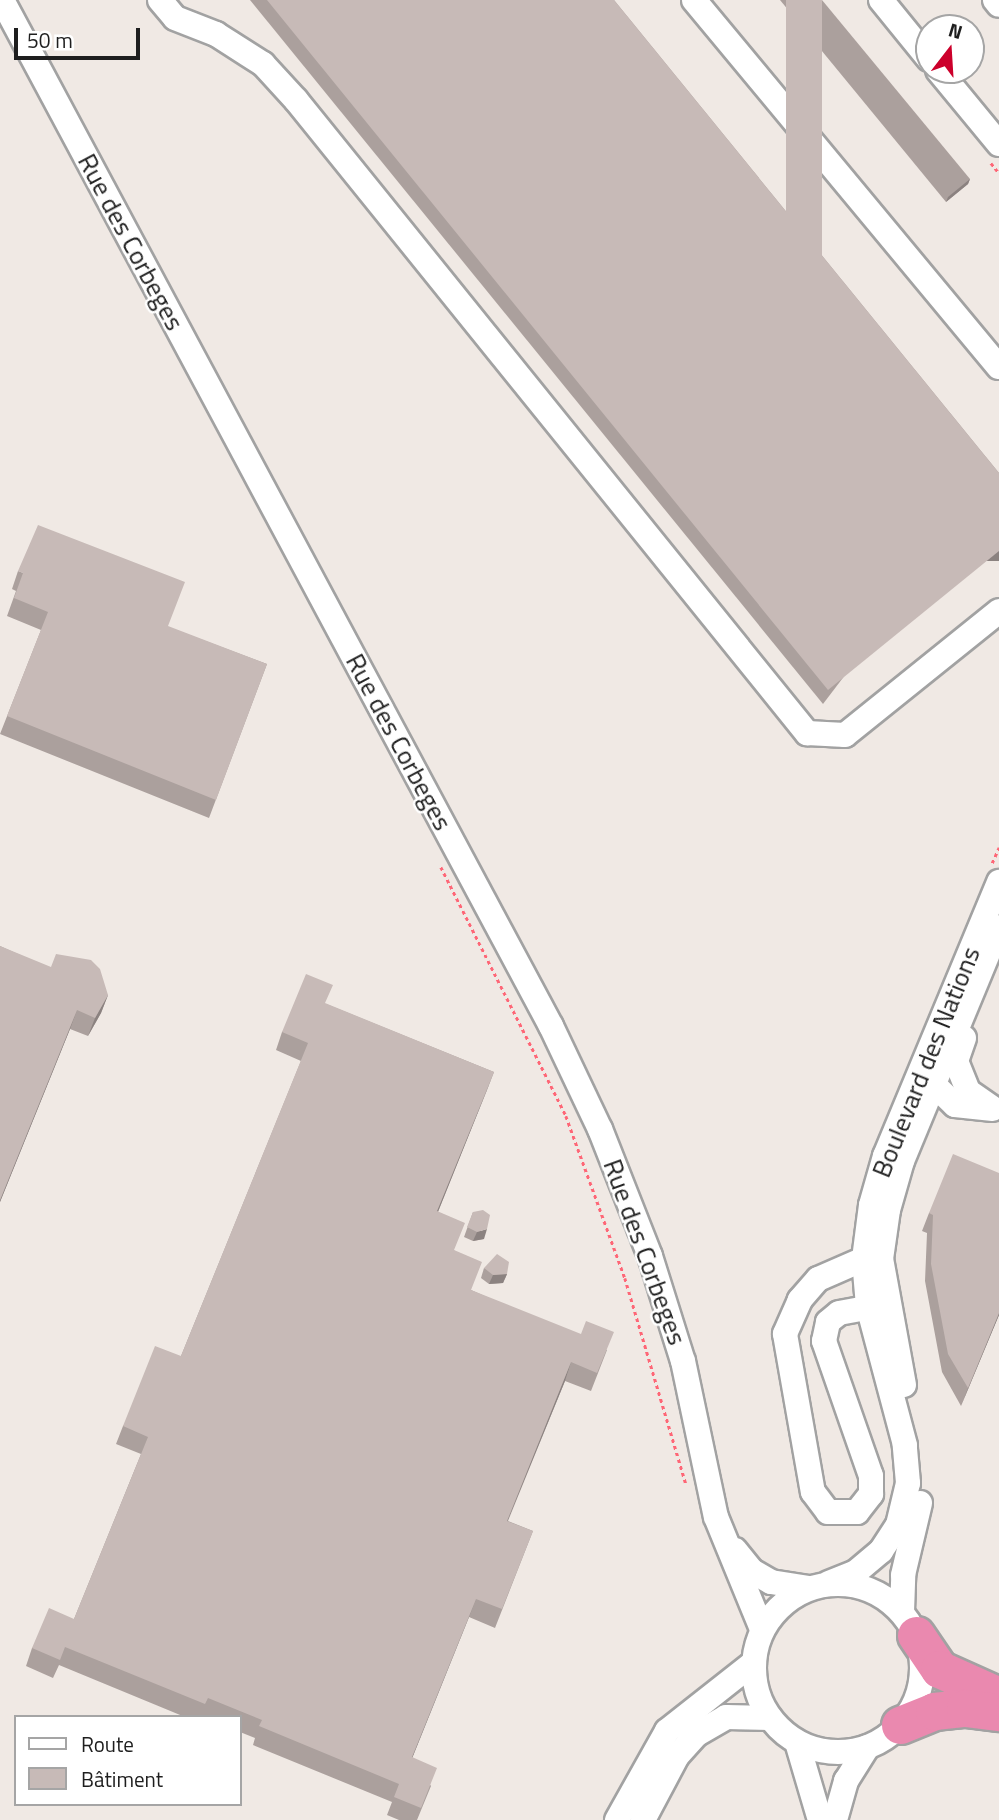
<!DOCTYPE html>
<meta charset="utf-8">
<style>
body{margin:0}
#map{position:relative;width:999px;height:1820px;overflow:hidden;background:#f0e9e4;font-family:"Titillium Web",sans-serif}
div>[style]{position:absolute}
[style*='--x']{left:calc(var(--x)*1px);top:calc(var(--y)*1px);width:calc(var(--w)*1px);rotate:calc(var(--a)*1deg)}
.path>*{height:2.5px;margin-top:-1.25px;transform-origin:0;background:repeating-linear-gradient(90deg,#fe6676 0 3.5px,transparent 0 7px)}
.roads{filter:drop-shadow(2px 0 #a2a2a2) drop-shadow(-2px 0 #a2a2a2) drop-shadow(0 2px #a2a2a2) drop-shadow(0 -2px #a2a2a2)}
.minor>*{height:24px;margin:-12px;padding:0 12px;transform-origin:12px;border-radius:12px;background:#fff}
.minor>.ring{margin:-12px;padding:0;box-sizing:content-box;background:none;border:24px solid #fff;border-radius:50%}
.highway>*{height:37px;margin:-18.5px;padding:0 18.5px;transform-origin:18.5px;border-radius:18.5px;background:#ea89af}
.wall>*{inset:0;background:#aba09d}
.shaded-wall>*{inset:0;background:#8b8280;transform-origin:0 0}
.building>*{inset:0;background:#c7bab7;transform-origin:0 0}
span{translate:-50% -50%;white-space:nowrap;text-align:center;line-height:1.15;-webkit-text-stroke:5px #fff;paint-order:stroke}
.street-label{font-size:26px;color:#1e1e1e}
.legend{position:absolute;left:14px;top:1715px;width:228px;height:91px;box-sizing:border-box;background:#fff;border:2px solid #a5a5a5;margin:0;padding:9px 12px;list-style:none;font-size:21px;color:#1e1e1e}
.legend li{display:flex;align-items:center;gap:14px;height:35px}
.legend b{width:35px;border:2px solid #a5a5a5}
.north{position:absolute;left:915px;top:14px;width:70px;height:70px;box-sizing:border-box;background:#fff;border:2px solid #a5a5a5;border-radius:50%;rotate:17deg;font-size:19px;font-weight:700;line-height:28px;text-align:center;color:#1e1e1e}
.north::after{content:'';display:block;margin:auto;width:24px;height:32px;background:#cc002b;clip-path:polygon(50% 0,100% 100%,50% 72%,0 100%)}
.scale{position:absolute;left:14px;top:28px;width:126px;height:32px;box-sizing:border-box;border:4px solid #1e1e1e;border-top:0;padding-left:9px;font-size:21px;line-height:24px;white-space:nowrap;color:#1e1e1e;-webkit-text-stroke:5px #fff;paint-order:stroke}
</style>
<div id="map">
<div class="path">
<i style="--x:991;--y:163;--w:13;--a:51"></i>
<i style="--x:992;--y:863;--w:17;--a:-66"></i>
<i style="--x:441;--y:867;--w:279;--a:63.3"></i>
<i style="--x:566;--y:1116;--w:172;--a:70"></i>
<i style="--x:625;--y:1278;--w:215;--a:73.5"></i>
</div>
<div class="roads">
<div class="minor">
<i style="--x:2;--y:0;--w:1164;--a:61.85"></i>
<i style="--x:551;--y:1026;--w:114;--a:64.6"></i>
<i style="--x:600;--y:1129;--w:136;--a:68.5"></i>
<i style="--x:650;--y:1256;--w:110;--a:72.6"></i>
<i style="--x:683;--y:1361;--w:159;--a:78.1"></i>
<i style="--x:716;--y:1517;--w:121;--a:67.7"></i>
<i style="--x:160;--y:0;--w:23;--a:50"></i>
<i style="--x:175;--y:18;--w:44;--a:21.3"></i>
<i style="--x:216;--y:34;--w:56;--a:32.6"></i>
<i style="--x:263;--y:64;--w:49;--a:47.5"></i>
<i style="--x:296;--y:100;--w:814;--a:51.09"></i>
<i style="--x:807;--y:733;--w:38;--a:3"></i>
<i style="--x:845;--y:735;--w:198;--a:-38.8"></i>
<i style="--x:694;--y:0;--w:477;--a:50.3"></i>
<i style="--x:881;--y:0;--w:76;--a:50.9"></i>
<i style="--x:995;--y:0;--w:6;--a:51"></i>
<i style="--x:938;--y:70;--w:96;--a:50.5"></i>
<i style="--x:964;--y:1038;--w:24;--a:109"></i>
<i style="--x:956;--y:1061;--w:32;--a:68"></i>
<i style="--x:968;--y:1091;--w:29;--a:35"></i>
<i style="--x:926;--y:1077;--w:40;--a:44"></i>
<i style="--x:955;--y:1105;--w:38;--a:6"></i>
<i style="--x:864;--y:1259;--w:50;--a:156.5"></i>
<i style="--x:818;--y:1279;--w:28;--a:131"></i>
<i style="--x:800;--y:1300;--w:37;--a:114"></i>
<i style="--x:785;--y:1334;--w:160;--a:80"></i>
<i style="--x:813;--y:1492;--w:25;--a:53"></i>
<i style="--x:828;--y:1512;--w:29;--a:0"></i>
<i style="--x:857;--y:1512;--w:23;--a:-52"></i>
<i style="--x:871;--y:1494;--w:18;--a:-90"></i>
<i style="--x:871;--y:1476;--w:143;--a:-109.2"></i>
<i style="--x:824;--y:1341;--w:19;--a:-78"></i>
<i style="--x:828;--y:1322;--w:14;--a:-39"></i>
<i style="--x:839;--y:1313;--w:44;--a:-10.5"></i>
<i style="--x:904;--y:1385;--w:128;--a:-100.3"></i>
<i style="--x:881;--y:1259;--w:49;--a:-81.9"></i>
<i style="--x:888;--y:1210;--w:51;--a:-74.1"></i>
<i style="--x:902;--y:1161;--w:253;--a:-67.5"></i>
<i style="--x:735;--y:1550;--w:27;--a:51"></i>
<i style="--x:752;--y:1571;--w:22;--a:30"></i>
<i style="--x:771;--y:1582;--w:37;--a:9"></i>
<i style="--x:829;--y:1583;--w:29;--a:-22"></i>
<i style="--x:856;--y:1572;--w:33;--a:-40"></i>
<i style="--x:881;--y:1551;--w:31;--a:-57"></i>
<i style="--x:898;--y:1525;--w:43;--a:-76.6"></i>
<i style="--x:908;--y:1483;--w:38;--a:-95"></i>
<i style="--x:905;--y:1445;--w:144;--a:-104.9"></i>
<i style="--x:868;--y:1306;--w:47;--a:-94.9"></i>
<i style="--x:864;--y:1259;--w:54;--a:-82.6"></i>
<i style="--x:871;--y:1205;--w:51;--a:-74.1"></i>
<i style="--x:885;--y:1156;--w:297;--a:-67.4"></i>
<i class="ring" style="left:754px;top:1584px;width:144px;height:144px"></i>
<i style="--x:902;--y:1612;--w:37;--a:-88"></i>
<i style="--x:903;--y:1575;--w:74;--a:-76.7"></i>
<i style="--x:797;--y:1742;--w:81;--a:73.6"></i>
<i style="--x:617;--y:1820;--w:102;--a:-60.7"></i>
<i style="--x:667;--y:1731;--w:110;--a:-38.3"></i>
<i style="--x:643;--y:1820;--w:72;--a:-62"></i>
<i style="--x:677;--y:1756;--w:30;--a:-48"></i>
<i style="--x:697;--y:1734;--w:34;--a:-30"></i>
<i style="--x:726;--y:1717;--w:44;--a:1.3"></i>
<i style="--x:835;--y:1820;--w:41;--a:-74.2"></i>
<i style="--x:846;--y:1781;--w:40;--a:-58"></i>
</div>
<div class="highway">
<i style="--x:916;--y:1635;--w:41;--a:55.9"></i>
<i style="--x:939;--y:1669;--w:66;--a:24.2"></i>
<i style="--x:900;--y:1725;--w:37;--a:-22"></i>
<i style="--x:934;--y:1711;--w:31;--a:-6"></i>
<i style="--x:965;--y:1708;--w:34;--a:7"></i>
</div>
</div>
<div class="wall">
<i style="clip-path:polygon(250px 0,614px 0,999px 473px,823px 704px)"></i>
<i style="clip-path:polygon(780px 0,822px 0,970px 179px,968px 184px,946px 202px)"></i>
<i style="clip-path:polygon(18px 571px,267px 664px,209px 818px,0 734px,41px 630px,7px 616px,16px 591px,12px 589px)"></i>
<i style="clip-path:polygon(0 946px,108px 995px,101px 1013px,88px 1036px,70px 1029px,0 1202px)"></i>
<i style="clip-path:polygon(326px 1004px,494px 1072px,438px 1212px,471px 1290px,607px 1350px,591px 1391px,565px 1381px,508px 1521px,533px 1531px,495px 1628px,469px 1617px,412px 1758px,431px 1786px,417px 1820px,399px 1820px,387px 1815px,392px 1802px,253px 1745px,255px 1738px,240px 1732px,240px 1717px,204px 1717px,201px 1716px,201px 1717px,185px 1717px,59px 1665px,53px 1678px,26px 1666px,32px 1648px,74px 1619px,141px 1454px,116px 1444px,123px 1426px,181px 1356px,301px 1061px,276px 1050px,282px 1032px)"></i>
<i style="clip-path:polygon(999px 1173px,999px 1315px,961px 1406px,942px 1372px,925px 1281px,927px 1233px,922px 1231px,929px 1213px)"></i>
<i style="clip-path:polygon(473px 1212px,484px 1239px,473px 1241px,464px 1237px)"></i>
<i style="clip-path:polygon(484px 1268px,507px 1274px,503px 1283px,489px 1284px,481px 1278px)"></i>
</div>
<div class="shaded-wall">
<i style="clip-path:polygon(970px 179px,968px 184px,946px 202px,948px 197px)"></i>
<i style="left:999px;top:551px;width:10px;height:220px;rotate:90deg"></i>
<i style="clip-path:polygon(108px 995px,101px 1013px,88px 1036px,95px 1018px)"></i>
<i style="clip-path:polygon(77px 1010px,70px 1029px,0 1202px,0 1200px)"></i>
<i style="clip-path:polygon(494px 1072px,487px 1090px,431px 1229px,437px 1211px)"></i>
<i style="clip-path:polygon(487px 1229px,484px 1239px,473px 1241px,477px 1232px)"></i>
<i style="clip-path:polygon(507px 1274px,503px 1283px,489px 1284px,493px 1275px)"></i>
<i style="clip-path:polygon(999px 1313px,999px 1315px,961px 1406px,968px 1388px)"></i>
<i style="clip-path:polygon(571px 1362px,565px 1381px,500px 1539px,507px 1521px)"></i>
<i style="clip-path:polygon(476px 1599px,469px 1617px,405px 1776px,412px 1757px)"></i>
</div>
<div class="building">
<i style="clip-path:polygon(267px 0,614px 0,999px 473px,999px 551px,828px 690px)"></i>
<i style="left:786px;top:0;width:36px;height:255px"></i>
<i style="clip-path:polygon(38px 525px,185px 582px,168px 626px,267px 664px,216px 800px,7px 716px,48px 612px,14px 598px,23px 573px,18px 571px)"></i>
<i style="clip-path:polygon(0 946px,51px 967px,56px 954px,91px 960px,100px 969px,108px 995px,95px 1018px,77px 1010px,0 1200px)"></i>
<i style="clip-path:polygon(306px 974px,333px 985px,325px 1003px,494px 1072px,437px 1211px,465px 1223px,454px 1250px,482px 1262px,471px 1290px,581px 1334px,586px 1321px,614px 1332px,597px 1373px,571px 1362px,507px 1521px,533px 1531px,502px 1609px,476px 1599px,412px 1757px,437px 1768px,421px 1808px,394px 1797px,399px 1784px,259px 1726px,262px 1720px,208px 1698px,205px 1704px,65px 1647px,60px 1660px,32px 1648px,49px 1608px,74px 1619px,148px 1437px,123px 1426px,155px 1346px,181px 1356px,308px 1043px,282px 1032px)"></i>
<i style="clip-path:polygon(953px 1154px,999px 1173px,999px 1313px,968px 1388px,948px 1354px,931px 1264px,933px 1215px,929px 1213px)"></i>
<i style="clip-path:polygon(483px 1210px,490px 1215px,487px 1229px,477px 1232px,467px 1227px,473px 1212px)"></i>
<i style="clip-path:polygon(497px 1254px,509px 1262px,507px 1274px,493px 1275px,484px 1268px)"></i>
</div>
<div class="street-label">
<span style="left:131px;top:242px;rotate:62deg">Rue des Corbeges</span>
<span style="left:399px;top:742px;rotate:62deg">Rue des Corbeges</span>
<span style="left:926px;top:1062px;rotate:-68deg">Boulevard des Nations</span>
<span style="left:645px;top:1252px;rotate:70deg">Rue des Corbeges</span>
</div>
<ul class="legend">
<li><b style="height:9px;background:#fff"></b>Route</li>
<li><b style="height:19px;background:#c7bab7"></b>Bâtiment</li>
</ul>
<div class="north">N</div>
<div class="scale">50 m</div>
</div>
